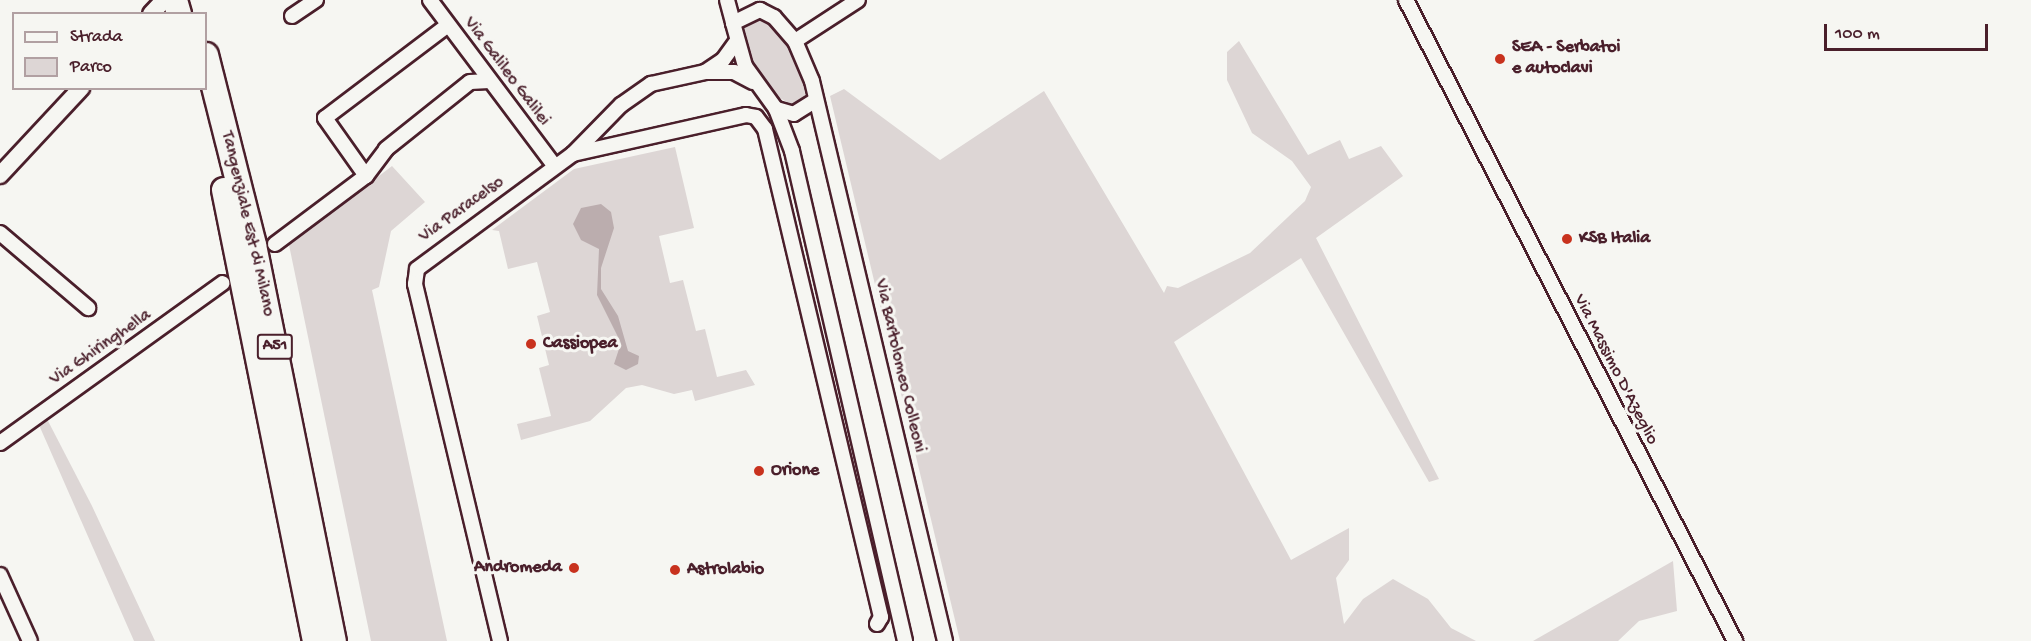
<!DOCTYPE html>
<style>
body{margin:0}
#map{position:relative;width:2031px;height:641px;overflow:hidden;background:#f6f6f2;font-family:"Gochi Hand",sans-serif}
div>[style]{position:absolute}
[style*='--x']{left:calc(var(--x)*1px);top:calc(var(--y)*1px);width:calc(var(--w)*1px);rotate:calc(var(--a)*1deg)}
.green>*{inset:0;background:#ddd6d5}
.water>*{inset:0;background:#bbadae}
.roads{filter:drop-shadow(2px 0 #4a1f2b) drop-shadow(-2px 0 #4a1f2b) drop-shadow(0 2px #4a1f2b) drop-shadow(0 -2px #4a1f2b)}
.minor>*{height:14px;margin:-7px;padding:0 7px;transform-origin:7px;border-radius:7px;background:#f6f6f2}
.tertiary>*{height:16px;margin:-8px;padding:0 8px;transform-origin:8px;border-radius:8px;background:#f6f6f2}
.motorway>*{height:24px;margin:-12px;padding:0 12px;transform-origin:12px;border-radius:12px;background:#f6f6f2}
.dots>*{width:16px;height:16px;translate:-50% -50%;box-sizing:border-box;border:3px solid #f6f6f2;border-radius:50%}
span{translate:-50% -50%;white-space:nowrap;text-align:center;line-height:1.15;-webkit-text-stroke:6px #f6f6f2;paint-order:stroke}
.shield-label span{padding:2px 4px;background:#f6f6f2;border:2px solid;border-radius:4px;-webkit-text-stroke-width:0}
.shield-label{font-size:16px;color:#4a1f2b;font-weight:700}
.poi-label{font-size:18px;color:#4a1f2b;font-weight:700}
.left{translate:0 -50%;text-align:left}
.right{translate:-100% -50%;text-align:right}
.street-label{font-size:18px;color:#4a1f2b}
.legend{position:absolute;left:12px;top:12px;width:195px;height:78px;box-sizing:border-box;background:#f6f6f2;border:2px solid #b1a0a2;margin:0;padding:8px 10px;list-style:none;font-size:18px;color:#4a1f2b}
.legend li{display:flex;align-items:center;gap:12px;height:30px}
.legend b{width:30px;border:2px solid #b1a0a2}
.scale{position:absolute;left:1824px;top:24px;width:164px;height:27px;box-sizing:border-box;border:3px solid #4a1f2b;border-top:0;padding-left:8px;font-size:18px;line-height:21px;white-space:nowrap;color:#4a1f2b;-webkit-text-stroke:4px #f6f6f2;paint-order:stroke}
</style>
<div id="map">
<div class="green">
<i style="clip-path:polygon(758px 15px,784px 37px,803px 76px,805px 95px,794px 106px,771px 93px,745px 47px,743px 21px)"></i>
<i style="clip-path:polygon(1239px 41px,1308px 155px,1340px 140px,1349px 159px,1381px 146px,1403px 176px,1316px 238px,1439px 479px,1429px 482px,1301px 258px,1174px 342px,1291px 560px,1349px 528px,1349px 560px,1336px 578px,1344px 624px,1363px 599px,1393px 579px,1428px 599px,1451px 628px,1476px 641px,960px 641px,830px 96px,844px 89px,940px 160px,1044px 91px,1164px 293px,1167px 286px,1178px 288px,1250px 253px,1305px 201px,1311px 187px,1292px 161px,1252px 133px,1227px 80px,1227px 52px)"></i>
<i style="clip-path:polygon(675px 147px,694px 228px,659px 236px,670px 283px,683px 280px,696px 331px,705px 329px,717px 377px,746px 370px,755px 385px,695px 401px,692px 390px,674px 394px,642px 385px,626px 388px,590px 421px,521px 440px,517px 424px,551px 416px,539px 368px,549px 365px,537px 316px,550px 312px,537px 262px,508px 269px,499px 231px,492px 230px,574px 169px)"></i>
<i style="clip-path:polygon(392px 166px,425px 202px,391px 231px,379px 287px,372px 290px,447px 641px,371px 641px,289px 245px)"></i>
<i style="clip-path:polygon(47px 419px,92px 506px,155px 641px,134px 641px,39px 425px)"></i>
<i style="clip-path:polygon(1673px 561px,1677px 611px,1639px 621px,1618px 641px,1533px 641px)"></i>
</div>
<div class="water">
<i style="clip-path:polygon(601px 204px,611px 212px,614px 228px,601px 268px,601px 289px,618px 316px,628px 351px,639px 356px,638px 364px,626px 370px,614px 364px,621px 343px,597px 295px,599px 249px,581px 240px,573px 224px,581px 208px)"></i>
</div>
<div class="roads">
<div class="minor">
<i style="--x:430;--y:0;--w:206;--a:53.1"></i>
<i style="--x:727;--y:0;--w:24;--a:75"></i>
<i style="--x:1406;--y:0;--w:721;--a:62.83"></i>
<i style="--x:292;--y:16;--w:29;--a:-34"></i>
<i style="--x:795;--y:41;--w:75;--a:-33.1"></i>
<i style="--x:705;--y:72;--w:22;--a:-34"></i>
<i style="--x:723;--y:60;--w:24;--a:-54"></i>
<i style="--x:816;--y:100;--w:26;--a:148"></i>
<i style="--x:794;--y:114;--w:19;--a:-164"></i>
<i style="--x:776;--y:109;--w:53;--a:-125.8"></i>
<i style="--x:745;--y:66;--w:45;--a:-105.6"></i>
<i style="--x:733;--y:23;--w:30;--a:-26"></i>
<i style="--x:760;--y:10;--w:16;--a:27"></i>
<i style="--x:774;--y:17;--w:32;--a:49"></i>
<i style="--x:795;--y:41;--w:43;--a:67"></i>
<i style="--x:812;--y:81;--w:576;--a:76.64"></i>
<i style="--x:776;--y:109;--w:45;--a:69.1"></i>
<i style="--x:792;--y:151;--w:503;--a:77.01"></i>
<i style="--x:573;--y:154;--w:69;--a:-45.6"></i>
<i style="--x:621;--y:105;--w:37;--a:-35"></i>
<i style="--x:651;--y:84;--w:55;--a:-12.5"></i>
<i style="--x:705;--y:72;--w:29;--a:0"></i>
<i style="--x:734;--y:72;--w:21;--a:28"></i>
<i style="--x:366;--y:176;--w:71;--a:-125.3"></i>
<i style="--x:325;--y:118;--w:154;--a:-37.1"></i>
<i style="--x:0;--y:233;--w:116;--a:40.4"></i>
<i style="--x:275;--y:244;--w:114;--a:-36.8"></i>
<i style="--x:366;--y:176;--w:34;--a:-53"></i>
<i style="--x:386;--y:149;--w:107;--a:-38.6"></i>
<i style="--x:470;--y:82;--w:19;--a:-3"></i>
<i style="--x:0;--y:443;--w:274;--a:-35.7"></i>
<i style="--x:0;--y:575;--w:72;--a:65.6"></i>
<i style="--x:500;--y:641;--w:367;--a:-103.4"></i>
<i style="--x:415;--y:284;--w:15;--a:-82"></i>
<i style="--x:417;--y:269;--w:194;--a:-36.4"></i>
<i style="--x:573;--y:154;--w:177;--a:-12.7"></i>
<i style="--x:746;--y:115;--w:10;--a:11"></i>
<i style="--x:756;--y:117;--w:15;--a:53"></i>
<i style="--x:765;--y:129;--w:502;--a:76.63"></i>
<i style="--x:881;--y:617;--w:8;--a:120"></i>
</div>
<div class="tertiary">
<i style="--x:151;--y:14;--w:19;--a:-47"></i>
<i style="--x:0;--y:175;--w:119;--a:-47"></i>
</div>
<div class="motorway">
<i style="--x:175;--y:0;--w:15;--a:74"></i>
<i style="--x:206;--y:55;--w:196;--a:75.8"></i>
<i style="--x:254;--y:245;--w:404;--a:78.6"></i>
<i style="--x:224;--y:190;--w:460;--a:78.6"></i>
</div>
</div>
<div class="dots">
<i style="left:1500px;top:59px;background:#c8321e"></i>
<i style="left:1567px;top:239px;background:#c8321e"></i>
<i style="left:531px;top:344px;background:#c8321e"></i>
<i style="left:759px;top:471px;background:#c8321e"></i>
<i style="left:574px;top:568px;background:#c8321e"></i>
<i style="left:675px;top:570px;background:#c8321e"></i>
</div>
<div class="shield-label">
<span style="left:275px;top:347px">A51</span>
</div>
<div class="poi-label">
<span class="left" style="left:1512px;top:59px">SEA - Serbatoi<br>e autoclavi</span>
<span class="left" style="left:1579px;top:239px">KSB Italia</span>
<span class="left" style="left:543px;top:344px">Cassiopea</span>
<span class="left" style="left:771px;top:471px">Orione</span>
<span class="right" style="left:562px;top:568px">Andromeda</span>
<span class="left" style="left:687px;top:570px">Astrolabio</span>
</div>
<div class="street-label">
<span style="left:506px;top:72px;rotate:53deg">Via Galileo Galilei</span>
<span style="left:462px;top:210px;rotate:-36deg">Via Paracelso</span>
<span style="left:247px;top:224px;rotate:77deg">Tangenziale Est di Milano</span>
<span style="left:101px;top:348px;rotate:-35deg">Via Ghiringhella</span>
<span style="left:899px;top:366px;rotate:77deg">Via Bartolomeo Colleoni</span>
<span style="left:1615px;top:370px;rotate:63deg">Via Massimo D'Azeglio</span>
</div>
<ul class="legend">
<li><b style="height:8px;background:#f6f6f2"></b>Strada</li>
<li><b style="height:16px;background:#ddd6d5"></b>Parco</li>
</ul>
<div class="scale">100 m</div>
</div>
